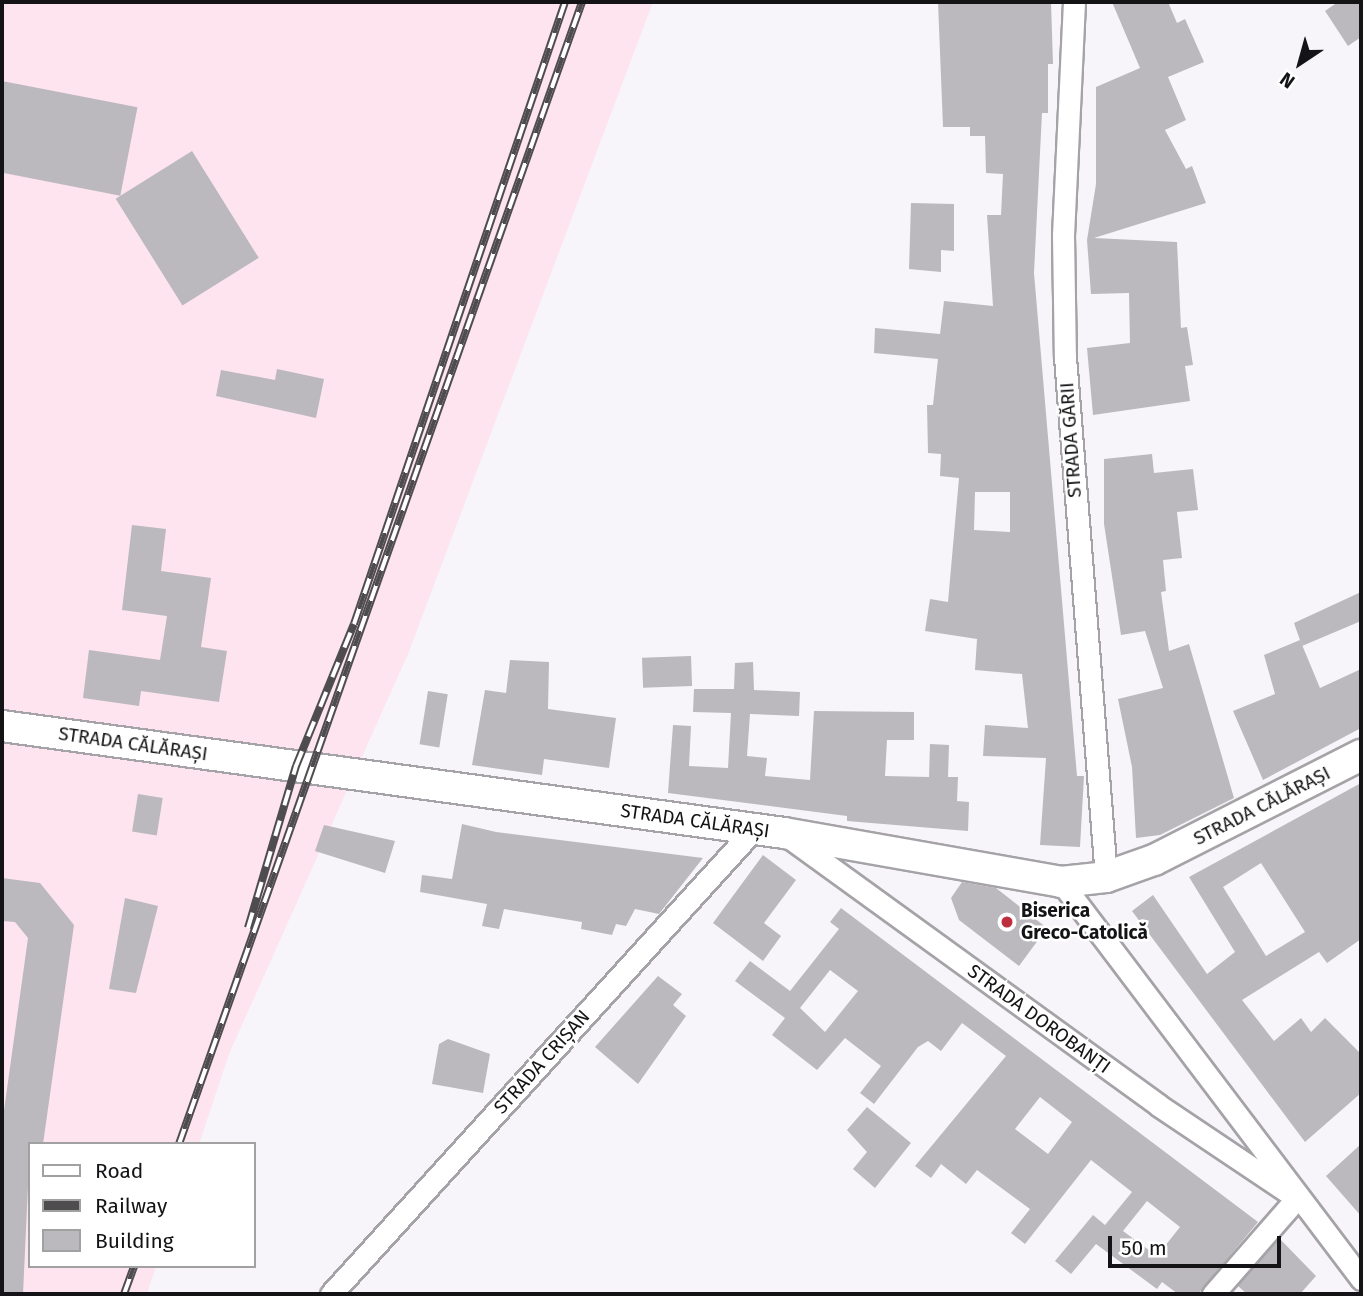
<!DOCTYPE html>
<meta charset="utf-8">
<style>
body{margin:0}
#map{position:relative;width:1363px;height:1296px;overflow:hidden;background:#f7f5f9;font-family:"Fira Sans",sans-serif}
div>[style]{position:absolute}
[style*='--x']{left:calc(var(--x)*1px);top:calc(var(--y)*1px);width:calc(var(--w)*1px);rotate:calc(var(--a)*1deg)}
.industrial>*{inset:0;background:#fde4ef}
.building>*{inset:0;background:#bbb9bd;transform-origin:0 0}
.roads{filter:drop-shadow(2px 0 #a5a3a7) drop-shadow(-2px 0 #a5a3a7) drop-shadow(0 2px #a5a3a7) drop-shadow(0 -2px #a5a3a7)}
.street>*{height:21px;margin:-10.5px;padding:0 10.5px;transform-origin:10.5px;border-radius:10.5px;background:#fff}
.secondary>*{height:30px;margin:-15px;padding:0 15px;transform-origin:15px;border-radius:15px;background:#fff}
.rail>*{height:8px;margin-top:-4px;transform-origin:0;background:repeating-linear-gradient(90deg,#fff 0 16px,#4e4c4f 0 32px);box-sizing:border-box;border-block:2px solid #4e4c4f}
.dots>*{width:19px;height:19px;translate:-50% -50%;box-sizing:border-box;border:4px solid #fff;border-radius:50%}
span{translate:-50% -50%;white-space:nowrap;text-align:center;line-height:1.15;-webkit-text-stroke:5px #fff;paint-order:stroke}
.street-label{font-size:19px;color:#141315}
.poi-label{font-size:19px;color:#141315;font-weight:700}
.left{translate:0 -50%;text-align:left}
.frame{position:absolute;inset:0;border:4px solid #141315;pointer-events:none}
.legend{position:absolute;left:28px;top:1142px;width:228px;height:126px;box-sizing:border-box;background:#fff;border:2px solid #a1a1a1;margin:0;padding:9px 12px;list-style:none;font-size:21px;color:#141315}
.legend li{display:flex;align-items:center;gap:14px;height:35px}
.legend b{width:35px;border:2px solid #a1a1a1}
.north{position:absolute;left:1265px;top:28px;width:70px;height:70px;-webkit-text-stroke:5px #fff;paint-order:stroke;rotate:216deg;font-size:19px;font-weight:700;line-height:28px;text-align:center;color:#141315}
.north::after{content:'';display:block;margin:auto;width:24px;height:32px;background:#141315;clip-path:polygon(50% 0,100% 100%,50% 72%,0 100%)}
.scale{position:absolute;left:1108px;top:1236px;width:173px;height:32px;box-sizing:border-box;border:4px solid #141315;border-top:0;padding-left:9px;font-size:21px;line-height:24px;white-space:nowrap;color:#141315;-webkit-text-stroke:5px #fff;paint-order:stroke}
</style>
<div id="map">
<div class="industrial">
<i style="clip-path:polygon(2px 2px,653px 2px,408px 654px,229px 1054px,199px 1144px,30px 1144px,30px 1266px,156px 1266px,147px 1294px,2px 1294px)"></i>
</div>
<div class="building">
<i style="clip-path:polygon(evenodd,938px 2px,1051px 2px,1053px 64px,1048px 64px,1048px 113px,1042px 113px,1034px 273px,1077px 776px,1084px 776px,1080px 847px,1040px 845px,1046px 758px,983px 756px,985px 725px,1028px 728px,1022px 674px,975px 670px,977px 639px,925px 631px,930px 599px,948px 602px,959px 478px,940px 476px,941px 454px,928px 453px,927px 405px,933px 405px,938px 359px,874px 353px,875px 328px,940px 334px,944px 301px,993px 306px,987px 215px,1001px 215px,1003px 174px,986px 173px,985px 136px,970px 136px,970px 127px,943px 127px,938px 2px,975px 492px,1010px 492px,1010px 532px,974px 530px,975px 492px)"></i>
<i style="clip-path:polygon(1112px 2px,1168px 2px,1177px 23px,1185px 19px,1204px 62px,1168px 77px,1186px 120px,1165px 130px,1186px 169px,1192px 166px,1206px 203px,1094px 238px,1177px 242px,1181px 328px,1187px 327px,1193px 365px,1185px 366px,1190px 401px,1093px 415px,1087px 348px,1130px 343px,1129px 293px,1091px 294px,1087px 240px,1096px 184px,1096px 87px,1140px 68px)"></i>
<i style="clip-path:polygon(1338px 2px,1361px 2px,1361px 37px,1348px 46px,1325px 11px)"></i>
<i style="left:2px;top:81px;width:138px;height:90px;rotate:11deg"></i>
<i style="left:192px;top:151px;width:126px;height:90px;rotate:58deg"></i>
<i style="clip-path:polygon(911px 203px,954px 204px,954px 251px,941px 250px,941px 272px,909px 269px)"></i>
<i style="clip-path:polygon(277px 369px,324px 379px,316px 418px,216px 396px,221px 370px,275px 380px)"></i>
<i style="clip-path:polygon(1152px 454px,1154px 473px,1193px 469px,1198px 510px,1177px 512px,1182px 558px,1163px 560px,1166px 591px,1161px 592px,1169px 651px,1189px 644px,1234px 798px,1160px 835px,1136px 838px,1132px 767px,1118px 699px,1163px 688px,1145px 631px,1121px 635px,1104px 524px,1104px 459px)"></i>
<i style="clip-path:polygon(132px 525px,166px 529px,161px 571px,211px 578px,201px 647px,227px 651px,219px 702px,141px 691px,139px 706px,83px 698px,89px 650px,160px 660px,167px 616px,122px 610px)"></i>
<i style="clip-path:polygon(1361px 592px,1361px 621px,1302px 646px,1294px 623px)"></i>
<i style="clip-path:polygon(1300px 640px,1320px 688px,1361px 669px,1361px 728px,1263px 780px,1233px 711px,1275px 694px,1264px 655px)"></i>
<i style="left:691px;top:656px;width:30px;height:49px;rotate:88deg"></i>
<i style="clip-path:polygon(510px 660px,549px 662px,548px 709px,616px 718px,609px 768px,544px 759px,542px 775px,472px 765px,485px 690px,506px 693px)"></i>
<i style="clip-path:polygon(753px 662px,754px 690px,800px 692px,799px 716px,750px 714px,747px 756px,767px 758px,765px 776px,810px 780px,814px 711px,914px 712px,914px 740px,887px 740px,885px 776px,929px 777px,930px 744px,949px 745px,948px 777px,958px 777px,957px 801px,969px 802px,968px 831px,847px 821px,847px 816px,668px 793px,673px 725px,691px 726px,689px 766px,728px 768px,731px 713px,693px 712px,694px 689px,734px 689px,735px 663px)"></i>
<i style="left:428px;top:691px;width:20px;height:54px;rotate:9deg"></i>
<i style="clip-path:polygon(evenodd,1361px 783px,1361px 939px,1327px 963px,1319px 952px,1242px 1000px,1274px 1041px,1301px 1018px,1311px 1032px,1325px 1018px,1361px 1054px,1361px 1093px,1305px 1142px,1132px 911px,1153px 895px,1207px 974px,1235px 952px,1189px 877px,1361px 783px,1261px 863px,1305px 932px,1266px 956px,1223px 887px,1261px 863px)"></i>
<i style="left:138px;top:794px;width:25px;height:38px;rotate:9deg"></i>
<i style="clip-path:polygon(462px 824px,496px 832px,703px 858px,659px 914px,635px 909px,626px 926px,616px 924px,612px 935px,581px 929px,582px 922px,504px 909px,499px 929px,482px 926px,487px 904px,420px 892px,422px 875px,452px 879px)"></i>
<i style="clip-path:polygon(324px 825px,395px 841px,385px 873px,315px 851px)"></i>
<i style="clip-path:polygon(763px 855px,796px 880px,764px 923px,781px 936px,763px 961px,713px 923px)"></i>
<i style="clip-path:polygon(2px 878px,40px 883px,74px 925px,43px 1144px,30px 1144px,23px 1294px,2px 1294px,2px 1125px,28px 938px,15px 922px,2px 921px)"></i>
<i style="clip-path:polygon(962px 882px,996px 888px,1047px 928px,1019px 966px,959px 920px,951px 898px)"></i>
<i style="clip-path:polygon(125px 898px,158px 906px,136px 993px,109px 989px)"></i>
<i style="clip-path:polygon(evenodd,841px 908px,1258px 1222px,1198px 1294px,1178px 1294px,1162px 1282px,1157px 1289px,1096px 1244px,1071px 1274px,1055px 1261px,1093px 1215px,1105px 1225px,1132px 1192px,1091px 1160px,1025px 1244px,1011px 1233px,1030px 1209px,977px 1170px,966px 1184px,941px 1164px,931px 1178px,915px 1166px,1006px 1056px,962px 1023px,941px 1051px,928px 1041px,918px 1047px,874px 1104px,860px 1093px,881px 1066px,845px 1038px,817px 1070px,772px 1035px,785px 1018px,735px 981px,750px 961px,790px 991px,839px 929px,830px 922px,841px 908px,830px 970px,858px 991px,825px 1032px,800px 1008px,830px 970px,841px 908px,1040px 1097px,1072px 1122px,1048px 1154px,1015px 1129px,1040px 1097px,841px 908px,1147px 1201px,1180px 1227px,1157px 1256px,1123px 1231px,1147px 1201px)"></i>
<i style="clip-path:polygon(658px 976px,682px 994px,673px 1005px,686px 1016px,638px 1084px,595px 1047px)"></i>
<i style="clip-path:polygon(448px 1039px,490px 1054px,483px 1093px,432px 1084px,439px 1044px)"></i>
<i style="clip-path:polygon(867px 1107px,911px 1143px,875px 1188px,853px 1169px,867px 1152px,847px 1130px)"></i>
<i style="clip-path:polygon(1361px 1144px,1361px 1216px,1326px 1176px)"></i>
<i style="clip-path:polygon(1279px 1238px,1316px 1276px,1300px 1294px,1247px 1294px,1238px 1286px)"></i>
</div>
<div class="roads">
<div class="street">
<i style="--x:1074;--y:2;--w:233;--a:92.7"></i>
<i style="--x:1063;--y:235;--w:122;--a:89.1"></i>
<i style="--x:1065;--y:357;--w:522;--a:85.49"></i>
<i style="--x:787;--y:836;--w:458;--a:35.9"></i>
<i style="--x:1158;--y:1105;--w:167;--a:33.8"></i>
<i style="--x:1297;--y:1198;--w:128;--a:131.2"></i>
<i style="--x:1061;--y:882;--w:498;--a:52.9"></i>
<i style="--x:331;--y:1294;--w:627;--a:-47.71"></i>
</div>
<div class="secondary">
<i style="--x:2;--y:726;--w:789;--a:7.79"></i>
<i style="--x:784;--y:833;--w:281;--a:10"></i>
<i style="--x:1061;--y:882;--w:45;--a:-6.3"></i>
<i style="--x:1106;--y:877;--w:51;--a:-19.5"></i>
<i style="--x:1154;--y:860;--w:232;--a:-26.9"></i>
</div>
</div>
<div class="rail">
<i style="--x:248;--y:928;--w:169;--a:-73.5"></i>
<i style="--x:296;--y:766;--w:153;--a:-67.8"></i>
<i style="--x:354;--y:624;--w:657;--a:-71.26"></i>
<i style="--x:179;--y:1144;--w:1211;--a:-70.56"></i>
<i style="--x:124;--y:1294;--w:30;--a:-70"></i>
</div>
<div class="dots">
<i style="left:1007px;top:922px;background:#bd2d3b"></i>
</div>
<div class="street-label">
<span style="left:1071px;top:440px;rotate:-94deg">STRADA GĂRII</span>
<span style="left:133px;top:744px;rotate:8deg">STRADA CĂLĂRAȘI</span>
<span style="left:1262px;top:806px;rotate:-27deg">STRADA CĂLĂRAȘI</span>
<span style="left:695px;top:821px;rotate:8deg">STRADA CĂLĂRAȘI</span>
<span style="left:1039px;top:1019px;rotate:36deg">STRADA DOROBANȚI</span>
<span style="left:542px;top:1062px;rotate:-48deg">STRADA CRIȘAN</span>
</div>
<div class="poi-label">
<span class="left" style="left:1021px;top:922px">Biserica<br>Greco-Catolică</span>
</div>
<div class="frame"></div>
<ul class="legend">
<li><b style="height:9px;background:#fff"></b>Road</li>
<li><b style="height:9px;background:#4e4c4f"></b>Railway</li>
<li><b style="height:19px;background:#bbb9bd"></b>Building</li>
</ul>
<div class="north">N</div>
<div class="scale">50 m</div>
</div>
